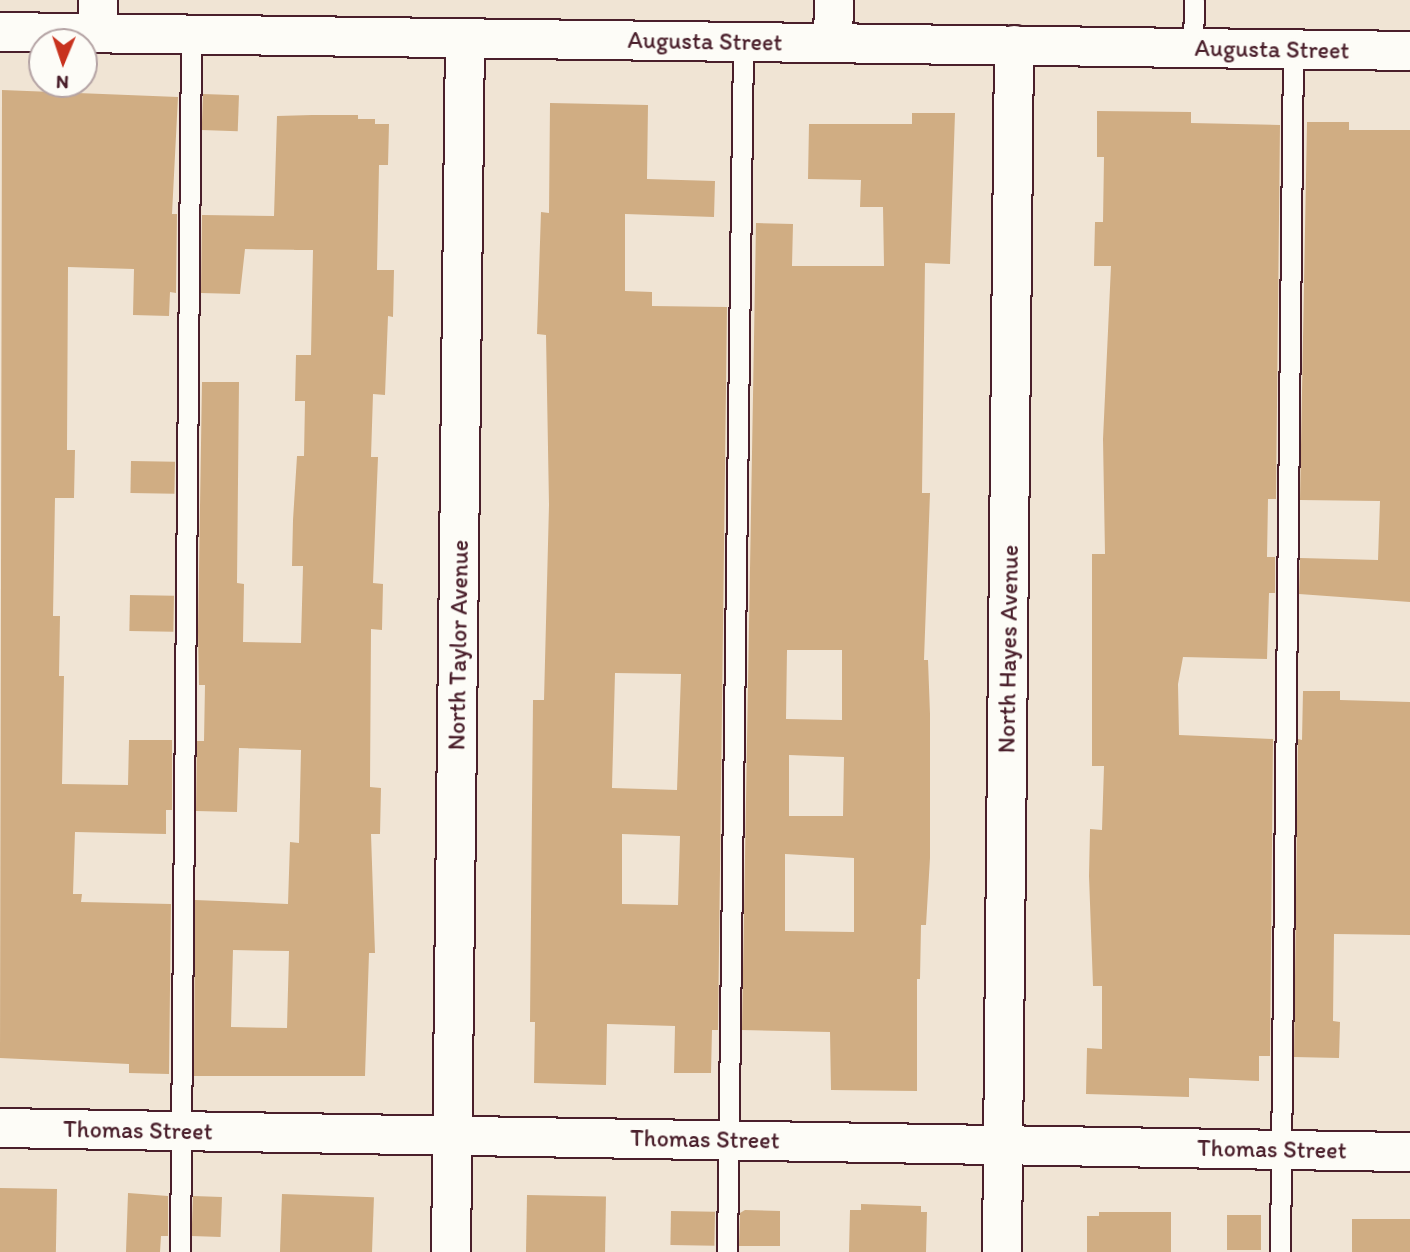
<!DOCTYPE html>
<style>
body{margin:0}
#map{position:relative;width:1410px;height:1252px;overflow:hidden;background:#f0e4d4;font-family:Itim,sans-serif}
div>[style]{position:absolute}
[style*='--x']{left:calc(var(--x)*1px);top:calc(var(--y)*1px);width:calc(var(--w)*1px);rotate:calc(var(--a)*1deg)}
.building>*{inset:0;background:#d0ad83;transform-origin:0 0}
.roads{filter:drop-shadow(2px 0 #4a1f2b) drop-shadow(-2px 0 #4a1f2b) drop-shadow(0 2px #4a1f2b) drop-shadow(0 -2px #4a1f2b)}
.service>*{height:19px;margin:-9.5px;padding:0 9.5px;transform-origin:9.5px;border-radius:9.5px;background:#fdfcf7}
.minor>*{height:38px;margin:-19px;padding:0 19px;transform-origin:19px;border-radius:19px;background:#fdfcf7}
.tertiary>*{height:38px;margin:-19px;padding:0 19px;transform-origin:19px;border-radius:19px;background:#fdfcf7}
span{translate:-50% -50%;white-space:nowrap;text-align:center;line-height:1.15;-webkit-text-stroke:5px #fdfcf7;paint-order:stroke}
.street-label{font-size:24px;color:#4a1f2b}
.north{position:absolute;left:28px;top:28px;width:70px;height:70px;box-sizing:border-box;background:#fdfcf7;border:2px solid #b5a4a5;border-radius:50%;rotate:182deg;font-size:19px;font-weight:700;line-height:28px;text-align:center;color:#4a1f2b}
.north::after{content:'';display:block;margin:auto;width:24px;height:32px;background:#c8321e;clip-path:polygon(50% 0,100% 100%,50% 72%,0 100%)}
</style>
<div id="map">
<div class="building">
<i style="clip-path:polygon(2px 90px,178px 97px,172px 214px,177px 214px,176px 293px,170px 292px,169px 316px,133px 315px,134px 269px,68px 267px,67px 450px,75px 450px,74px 498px,55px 498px,53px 616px,60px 616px,59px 676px,64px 676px,62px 784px,128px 785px,129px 740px,172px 740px,172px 810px,166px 810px,166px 834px,75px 832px,73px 894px,82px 894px,81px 902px,171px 904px,169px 1074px,129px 1073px,129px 1064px,0 1058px)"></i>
<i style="left:203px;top:94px;width:36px;height:36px;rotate:2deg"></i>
<i style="clip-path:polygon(evenodd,550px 103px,648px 105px,647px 179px,715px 181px,714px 217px,625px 214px,625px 291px,652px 292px,652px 306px,727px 307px,718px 1030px,712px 1030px,711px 1073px,674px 1073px,675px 1026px,607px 1024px,606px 1085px,534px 1083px,535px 1022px,530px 1022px,533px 700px,544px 700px,549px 505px,546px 335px,537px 334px,541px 212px,549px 213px,550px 103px,615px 673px,681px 674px,677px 790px,612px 788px,615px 673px,550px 103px,622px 834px,680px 836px,678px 905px,622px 904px,622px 834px)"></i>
<i style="clip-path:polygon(1097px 111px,1191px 112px,1191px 123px,1280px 125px,1276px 499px,1268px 499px,1267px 557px,1275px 557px,1275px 593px,1269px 593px,1267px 659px,1183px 657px,1178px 684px,1179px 735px,1273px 739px,1270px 1056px,1259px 1056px,1259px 1081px,1189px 1078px,1189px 1097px,1086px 1094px,1087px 1048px,1102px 1049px,1102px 986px,1093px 986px,1089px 876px,1090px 829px,1102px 830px,1104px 766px,1092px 766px,1092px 554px,1105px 554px,1103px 439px,1111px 266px,1094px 266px,1095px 222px,1103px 222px,1104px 157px,1097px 157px)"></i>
<i style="clip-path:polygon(evenodd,912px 113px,955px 113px,950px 264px,925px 263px,922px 493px,930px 493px,924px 660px,928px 660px,930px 714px,930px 858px,926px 925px,921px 925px,920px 979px,917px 979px,917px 1091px,831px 1090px,830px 1032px,742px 1030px,756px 223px,793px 224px,792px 266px,884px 266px,883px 207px,860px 207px,861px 180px,808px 179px,809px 124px,912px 124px,912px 113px,787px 650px,842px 650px,842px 720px,786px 719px,787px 650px,912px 113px,789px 755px,844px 757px,843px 816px,789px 816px,789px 755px,912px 113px,785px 854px,854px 858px,854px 932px,785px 931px,785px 854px)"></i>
<i style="clip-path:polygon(evenodd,312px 115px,358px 115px,358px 119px,375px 119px,375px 124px,389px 124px,388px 165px,379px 165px,377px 270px,394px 270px,393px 317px,388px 316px,385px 395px,373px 394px,371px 457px,378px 457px,373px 583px,383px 584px,382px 630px,371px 629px,370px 787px,381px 788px,380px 834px,371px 834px,375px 953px,369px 953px,365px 1076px,194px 1076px,195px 900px,288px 904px,290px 842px,299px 843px,301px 750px,239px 748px,237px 812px,196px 811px,197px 741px,204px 741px,205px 685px,199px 685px,198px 632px,202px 382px,239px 382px,237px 583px,244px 584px,243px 642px,301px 643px,303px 566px,292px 566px,293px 520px,297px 456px,304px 456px,305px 401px,295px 401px,296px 355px,311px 355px,313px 250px,245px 249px,240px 294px,201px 293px,202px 215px,274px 216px,277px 116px,312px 115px,233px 950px,289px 951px,287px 1028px,231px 1027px,233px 950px)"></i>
<i style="clip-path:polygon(1307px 122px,1349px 122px,1349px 130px,1410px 130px,1410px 602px,1299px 594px,1300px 558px,1378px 560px,1380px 501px,1300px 500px)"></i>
<i style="left:131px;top:461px;width:44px;height:32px;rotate:1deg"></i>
<i style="left:130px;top:595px;width:44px;height:36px;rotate:1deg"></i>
<i style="clip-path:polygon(1303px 691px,1340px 691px,1340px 700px,1410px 702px,1410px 935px,1334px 934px,1333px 1021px,1340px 1022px,1339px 1058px,1294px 1057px,1298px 739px,1302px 740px)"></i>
<i style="left:0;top:1188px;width:57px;height:64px;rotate:1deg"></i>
<i style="clip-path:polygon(128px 1193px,168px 1196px,168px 1236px,161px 1236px,160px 1252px,126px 1252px)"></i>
<i style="left:282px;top:1194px;width:92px;height:58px;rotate:2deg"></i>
<i style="left:527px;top:1195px;width:79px;height:57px;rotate:1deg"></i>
<i style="left:193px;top:1196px;width:29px;height:40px;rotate:2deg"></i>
<i style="clip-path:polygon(861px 1204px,921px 1206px,921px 1212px,927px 1212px,926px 1252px,849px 1252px,850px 1210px,861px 1210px)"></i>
<i style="clip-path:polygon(745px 1210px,780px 1211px,780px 1246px,739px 1246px,740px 1213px)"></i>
<i style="left:671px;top:1211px;width:44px;height:34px;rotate:1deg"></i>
<i style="clip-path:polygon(1099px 1212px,1171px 1212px,1171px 1252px,1087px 1252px,1087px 1216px,1099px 1216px)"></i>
<i style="left:1227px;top:1215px;width:34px;height:35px"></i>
<i style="left:1352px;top:1219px;width:58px;height:33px"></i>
</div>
<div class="roads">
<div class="service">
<i style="--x:1193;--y:48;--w:48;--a:-88.8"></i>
<i style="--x:180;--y:1252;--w:1217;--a:-89.48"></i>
<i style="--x:727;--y:1252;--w:1210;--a:-89.24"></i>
<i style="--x:1280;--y:1252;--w:1202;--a:-89.38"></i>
</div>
<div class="minor">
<i style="--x:98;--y:33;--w:33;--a:-90"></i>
<i style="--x:833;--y:43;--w:43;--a:-88.7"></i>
<i style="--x:0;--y:1128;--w:1410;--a:0.98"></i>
<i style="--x:451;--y:1252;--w:1214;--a:-89.34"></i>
<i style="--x:1002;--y:1252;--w:1207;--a:-89.43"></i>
</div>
<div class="tertiary">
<i style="--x:0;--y:32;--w:1410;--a:0.77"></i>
</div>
</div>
<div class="street-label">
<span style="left:705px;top:41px;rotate:1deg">Augusta Street</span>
<span style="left:1272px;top:49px;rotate:1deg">Augusta Street</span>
<span style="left:458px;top:645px;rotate:-89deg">North Taylor Avenue</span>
<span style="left:1008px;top:649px;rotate:-89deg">North Hayes Avenue</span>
<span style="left:138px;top:1130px;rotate:1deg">Thomas Street</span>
<span style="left:705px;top:1139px;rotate:1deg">Thomas Street</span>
<span style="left:1272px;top:1149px;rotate:1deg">Thomas Street</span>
</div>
<div class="north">N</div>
</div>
